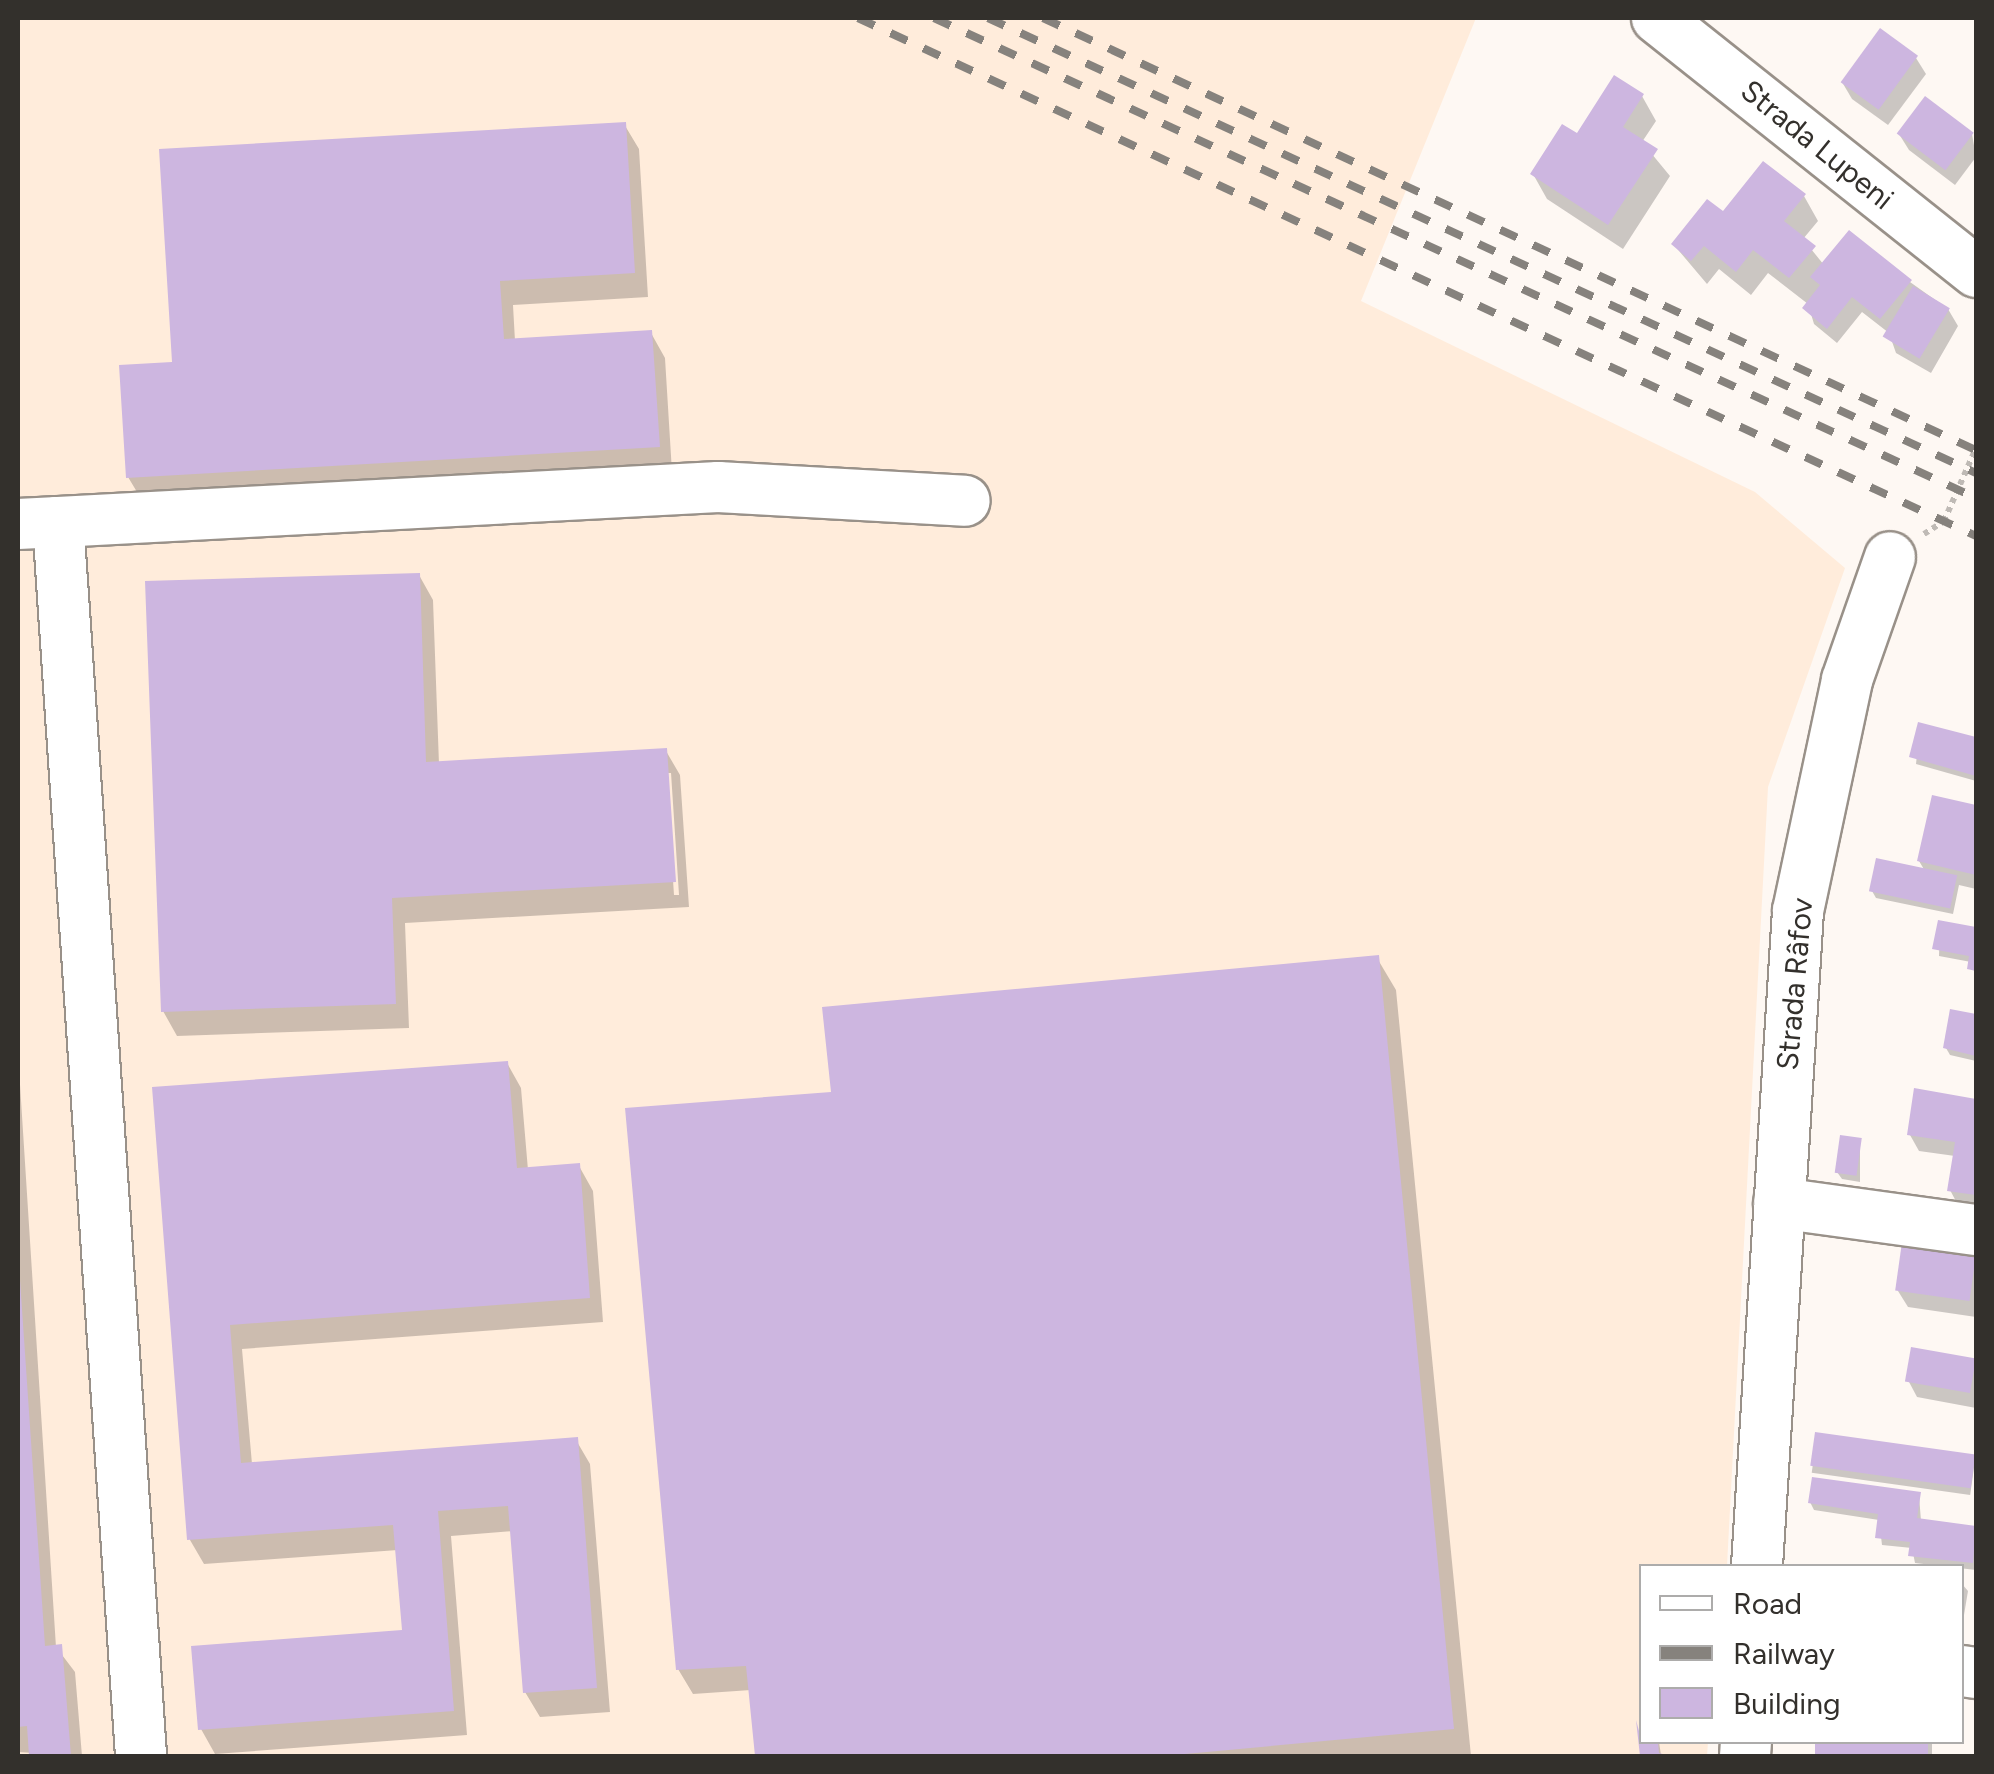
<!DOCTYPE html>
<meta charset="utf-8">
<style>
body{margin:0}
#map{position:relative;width:1994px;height:1774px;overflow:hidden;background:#fef8f3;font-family:Figtree,sans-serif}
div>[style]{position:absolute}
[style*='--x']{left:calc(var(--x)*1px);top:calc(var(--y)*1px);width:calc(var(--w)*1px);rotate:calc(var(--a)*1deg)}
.industrial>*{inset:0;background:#ffecdb}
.shadow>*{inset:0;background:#0003;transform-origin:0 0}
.building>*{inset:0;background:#cdb6e0;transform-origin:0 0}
.path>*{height:6px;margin-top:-3px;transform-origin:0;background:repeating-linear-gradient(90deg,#bfbab5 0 5px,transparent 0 10px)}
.roads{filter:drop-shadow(2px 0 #999189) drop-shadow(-2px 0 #999189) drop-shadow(0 2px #999189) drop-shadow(0 -2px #999189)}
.minor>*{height:50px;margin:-25px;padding:0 25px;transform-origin:25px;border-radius:25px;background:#fff}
.rail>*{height:8px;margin-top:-4px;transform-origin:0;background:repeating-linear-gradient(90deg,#86827d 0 18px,transparent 0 36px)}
span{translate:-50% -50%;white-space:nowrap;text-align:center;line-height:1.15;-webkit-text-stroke:9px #fff;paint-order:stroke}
.street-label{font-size:30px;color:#33302c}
.frame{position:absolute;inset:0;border:20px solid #33302c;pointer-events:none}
.legend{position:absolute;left:1639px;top:1564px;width:325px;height:180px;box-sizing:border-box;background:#fff;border:2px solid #adacab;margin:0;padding:12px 18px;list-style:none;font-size:30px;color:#33302c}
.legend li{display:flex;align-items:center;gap:20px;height:50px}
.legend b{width:50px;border:2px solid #adacab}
</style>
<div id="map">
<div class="industrial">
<i style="clip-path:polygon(18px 18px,1476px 18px,1361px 301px,1755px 492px,1845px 568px,1768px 787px,1727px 1566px,1642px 1566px,1642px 1742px,1708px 1742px,1707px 1756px,18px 1756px)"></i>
</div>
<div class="shadow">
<i style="clip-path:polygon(1916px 58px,1926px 74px,1888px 125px,1852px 99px,1842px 82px)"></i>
<i style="clip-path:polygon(1642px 96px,1656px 121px,1642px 142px,1670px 176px,1623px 249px,1547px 199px,1533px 174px)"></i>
<i style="clip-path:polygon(624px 124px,639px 149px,648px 297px,513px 305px,515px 341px,651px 333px,665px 358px,672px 472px,143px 502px,128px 477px,174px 364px)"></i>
<i style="clip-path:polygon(1899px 134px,1972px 134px,1976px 157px,1955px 185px,1909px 150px)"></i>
<i style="clip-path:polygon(1804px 196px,1818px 221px,1803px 239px,1824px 265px,1910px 282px,1948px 309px,1958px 326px,1931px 373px,1896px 353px,1889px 333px,1862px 312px,1837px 343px,1814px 324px,1808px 304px,1768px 273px,1751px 295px,1719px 269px,1707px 284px,1674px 245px,1723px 215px)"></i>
<i style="clip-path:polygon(evenodd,419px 575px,433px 600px,439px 764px,666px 751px,680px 775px,689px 907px,405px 923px,409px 1028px,177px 1036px,163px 1011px,419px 575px,666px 773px,671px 773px,679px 895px,674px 895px,666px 773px)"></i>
<i style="clip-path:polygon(1920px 725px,1976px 740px,1976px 781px,1916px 764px)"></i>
<i style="clip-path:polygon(1934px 798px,1976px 808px,1976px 889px,1959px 885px,1953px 914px,1876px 898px,1872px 891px,1925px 871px,1919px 861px)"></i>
<i style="clip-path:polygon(1940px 922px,1976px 930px,1976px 977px,1971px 962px,1939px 956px)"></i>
<i style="clip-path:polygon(1377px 958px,1396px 990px,1471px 1756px,757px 1756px,751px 1690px,693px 1694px,678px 1669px,833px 1094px)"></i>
<i style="clip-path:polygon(1952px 1011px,1976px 1016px,1976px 1061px,1950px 1055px,1946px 1048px)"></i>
<i style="clip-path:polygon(18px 1053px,56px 1647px,75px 1672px,82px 1756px,18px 1752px)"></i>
<i style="clip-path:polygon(507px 1063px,521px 1088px,528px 1170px,579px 1166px,593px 1191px,603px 1322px,242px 1349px,252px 1464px,576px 1440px,590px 1464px,610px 1712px,540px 1717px,525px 1692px,513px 1531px,451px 1536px,467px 1735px,215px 1754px,201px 1729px,404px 1632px,398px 1550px,204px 1564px,190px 1540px,154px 1090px)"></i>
<i style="clip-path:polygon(1916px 1091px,1976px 1102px,1976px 1209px,1959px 1207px,1950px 1190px,1955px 1156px,1919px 1151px,1910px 1135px)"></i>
<i style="clip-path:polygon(1860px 1140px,1860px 1182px,1842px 1179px,1837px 1172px)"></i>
<i style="clip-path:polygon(1904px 1245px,1976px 1255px,1976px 1317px,1908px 1307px,1898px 1291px)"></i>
<i style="clip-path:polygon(1913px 1350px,1976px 1361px,1976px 1408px,1917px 1397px,1908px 1380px)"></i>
<i style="left:1817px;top:1435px;width:160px;height:38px;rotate:8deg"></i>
<i style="clip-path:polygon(1919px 1495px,1921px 1521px,1976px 1528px,1976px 1570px,1915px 1563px,1912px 1548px,1882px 1545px,1879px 1520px,1814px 1510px,1810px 1502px)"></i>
<i style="clip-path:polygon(1962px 1584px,1968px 1591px,1964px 1615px,1962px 1615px)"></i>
<i style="clip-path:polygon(1639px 1723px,1642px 1742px,1659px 1742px,1661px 1755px,1669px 1756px,1642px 1756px)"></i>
<i style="left:1818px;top:1742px;width:114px;height:14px"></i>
</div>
<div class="building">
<i style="left:1880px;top:28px;width:47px;height:67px;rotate:36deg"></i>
<i style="clip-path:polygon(1614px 75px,1644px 94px,1623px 127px,1658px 149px,1608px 225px,1530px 174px,1562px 124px,1577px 133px)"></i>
<i style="left:1925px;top:96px;width:61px;height:47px;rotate:37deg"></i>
<i style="clip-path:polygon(626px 122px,635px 273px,500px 281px,504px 339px,652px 330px,660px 447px,126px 478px,119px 365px,172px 362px,159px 149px)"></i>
<i style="clip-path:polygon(1763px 161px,1806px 194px,1784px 221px,1816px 246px,1789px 278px,1753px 250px,1736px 272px,1704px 246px,1691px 261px,1671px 244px,1707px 199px,1723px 211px)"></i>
<i style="clip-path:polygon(1849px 230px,1912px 280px,1880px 319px,1852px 297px,1827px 329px,1802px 308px,1820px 285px,1810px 277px)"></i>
<i style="left:1913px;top:286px;width:43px;height:59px;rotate:31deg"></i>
<i style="clip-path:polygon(420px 573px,426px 762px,667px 748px,676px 882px,392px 898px,396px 1004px,161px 1012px,145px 581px)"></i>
<i style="clip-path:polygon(1918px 722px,1976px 737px,1976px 776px,1909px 757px)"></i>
<i style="clip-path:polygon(1932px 795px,1976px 805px,1976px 875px,1917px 861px)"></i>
<i style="left:1876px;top:858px;width:83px;height:34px;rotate:12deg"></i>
<i style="clip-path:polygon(1938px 920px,1976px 927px,1976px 971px,1967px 969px,1969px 956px,1932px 949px)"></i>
<i style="clip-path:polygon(1379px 955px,1454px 1729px,1163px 1756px,755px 1756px,746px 1666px,676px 1670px,625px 1108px,831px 1092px,822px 1007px)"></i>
<i style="clip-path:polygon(1950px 1009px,1976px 1014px,1976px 1056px,1943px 1048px)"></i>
<i style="clip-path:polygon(508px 1061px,517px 1168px,580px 1163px,590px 1298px,230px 1325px,241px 1463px,578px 1437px,597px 1688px,523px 1693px,508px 1506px,438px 1511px,454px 1711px,198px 1730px,191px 1646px,402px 1630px,393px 1525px,187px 1540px,152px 1087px)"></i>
<i style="clip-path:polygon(1914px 1088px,1976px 1099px,1976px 1195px,1947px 1191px,1955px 1142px,1907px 1135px)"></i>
<i style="left:1840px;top:1135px;width:22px;height:38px;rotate:8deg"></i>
<i style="left:1902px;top:1242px;width:75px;height:49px;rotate:8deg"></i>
<i style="clip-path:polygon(20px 1280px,45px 1646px,62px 1644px,71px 1756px,29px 1756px,27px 1726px,18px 1727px)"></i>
<i style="left:1911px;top:1347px;width:66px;height:35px;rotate:10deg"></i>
<i style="left:1815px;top:1432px;width:162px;height:34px;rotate:8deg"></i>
<i style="clip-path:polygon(1812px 1477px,1921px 1492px,1917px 1518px,1976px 1526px,1973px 1563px,1908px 1556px,1910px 1542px,1875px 1538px,1878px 1514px,1808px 1503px)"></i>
<i style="clip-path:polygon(1636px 1720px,1642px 1742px,1658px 1742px,1659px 1753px,1670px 1756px,1640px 1756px)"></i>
<i style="left:1815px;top:1742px;width:113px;height:14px"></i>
</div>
<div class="path">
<i style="--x:1924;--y:534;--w:24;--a:-33"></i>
<i style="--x:1944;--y:521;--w:80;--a:-66.3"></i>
</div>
<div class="roads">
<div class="minor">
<i style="--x:1657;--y:18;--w:408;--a:38.5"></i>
<i style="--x:58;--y:522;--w:661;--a:-3.04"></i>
<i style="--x:718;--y:487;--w:247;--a:3.2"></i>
<i style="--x:18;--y:524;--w:40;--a:-2.9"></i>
<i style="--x:58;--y:522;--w:1237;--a:86.15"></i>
<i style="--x:1779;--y:1203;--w:199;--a:7.8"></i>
<i style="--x:1757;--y:1566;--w:656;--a:-86.42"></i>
<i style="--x:1798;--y:911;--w:236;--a:-78"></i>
<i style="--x:1847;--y:680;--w:130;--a:-70.7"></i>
<i style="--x:1962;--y:1671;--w:14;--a:8"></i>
<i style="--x:1745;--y:1756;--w:14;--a:-86"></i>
</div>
</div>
<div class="rail">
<i style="--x:858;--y:18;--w:1232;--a:24.86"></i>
<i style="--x:934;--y:18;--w:1147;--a:24.73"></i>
<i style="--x:988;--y:18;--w:1088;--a:24.73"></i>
<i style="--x:1043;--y:18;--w:1028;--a:24.85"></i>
</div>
<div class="street-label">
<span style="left:1817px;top:145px;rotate:39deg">Strada Lupeni</span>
<span style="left:1795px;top:984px;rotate:-85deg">Strada Râfov</span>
</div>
<div class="frame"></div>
<ul class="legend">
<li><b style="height:12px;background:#fff"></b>Road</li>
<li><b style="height:12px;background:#86827d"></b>Railway</li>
<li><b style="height:28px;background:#cdb6e0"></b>Building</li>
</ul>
</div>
